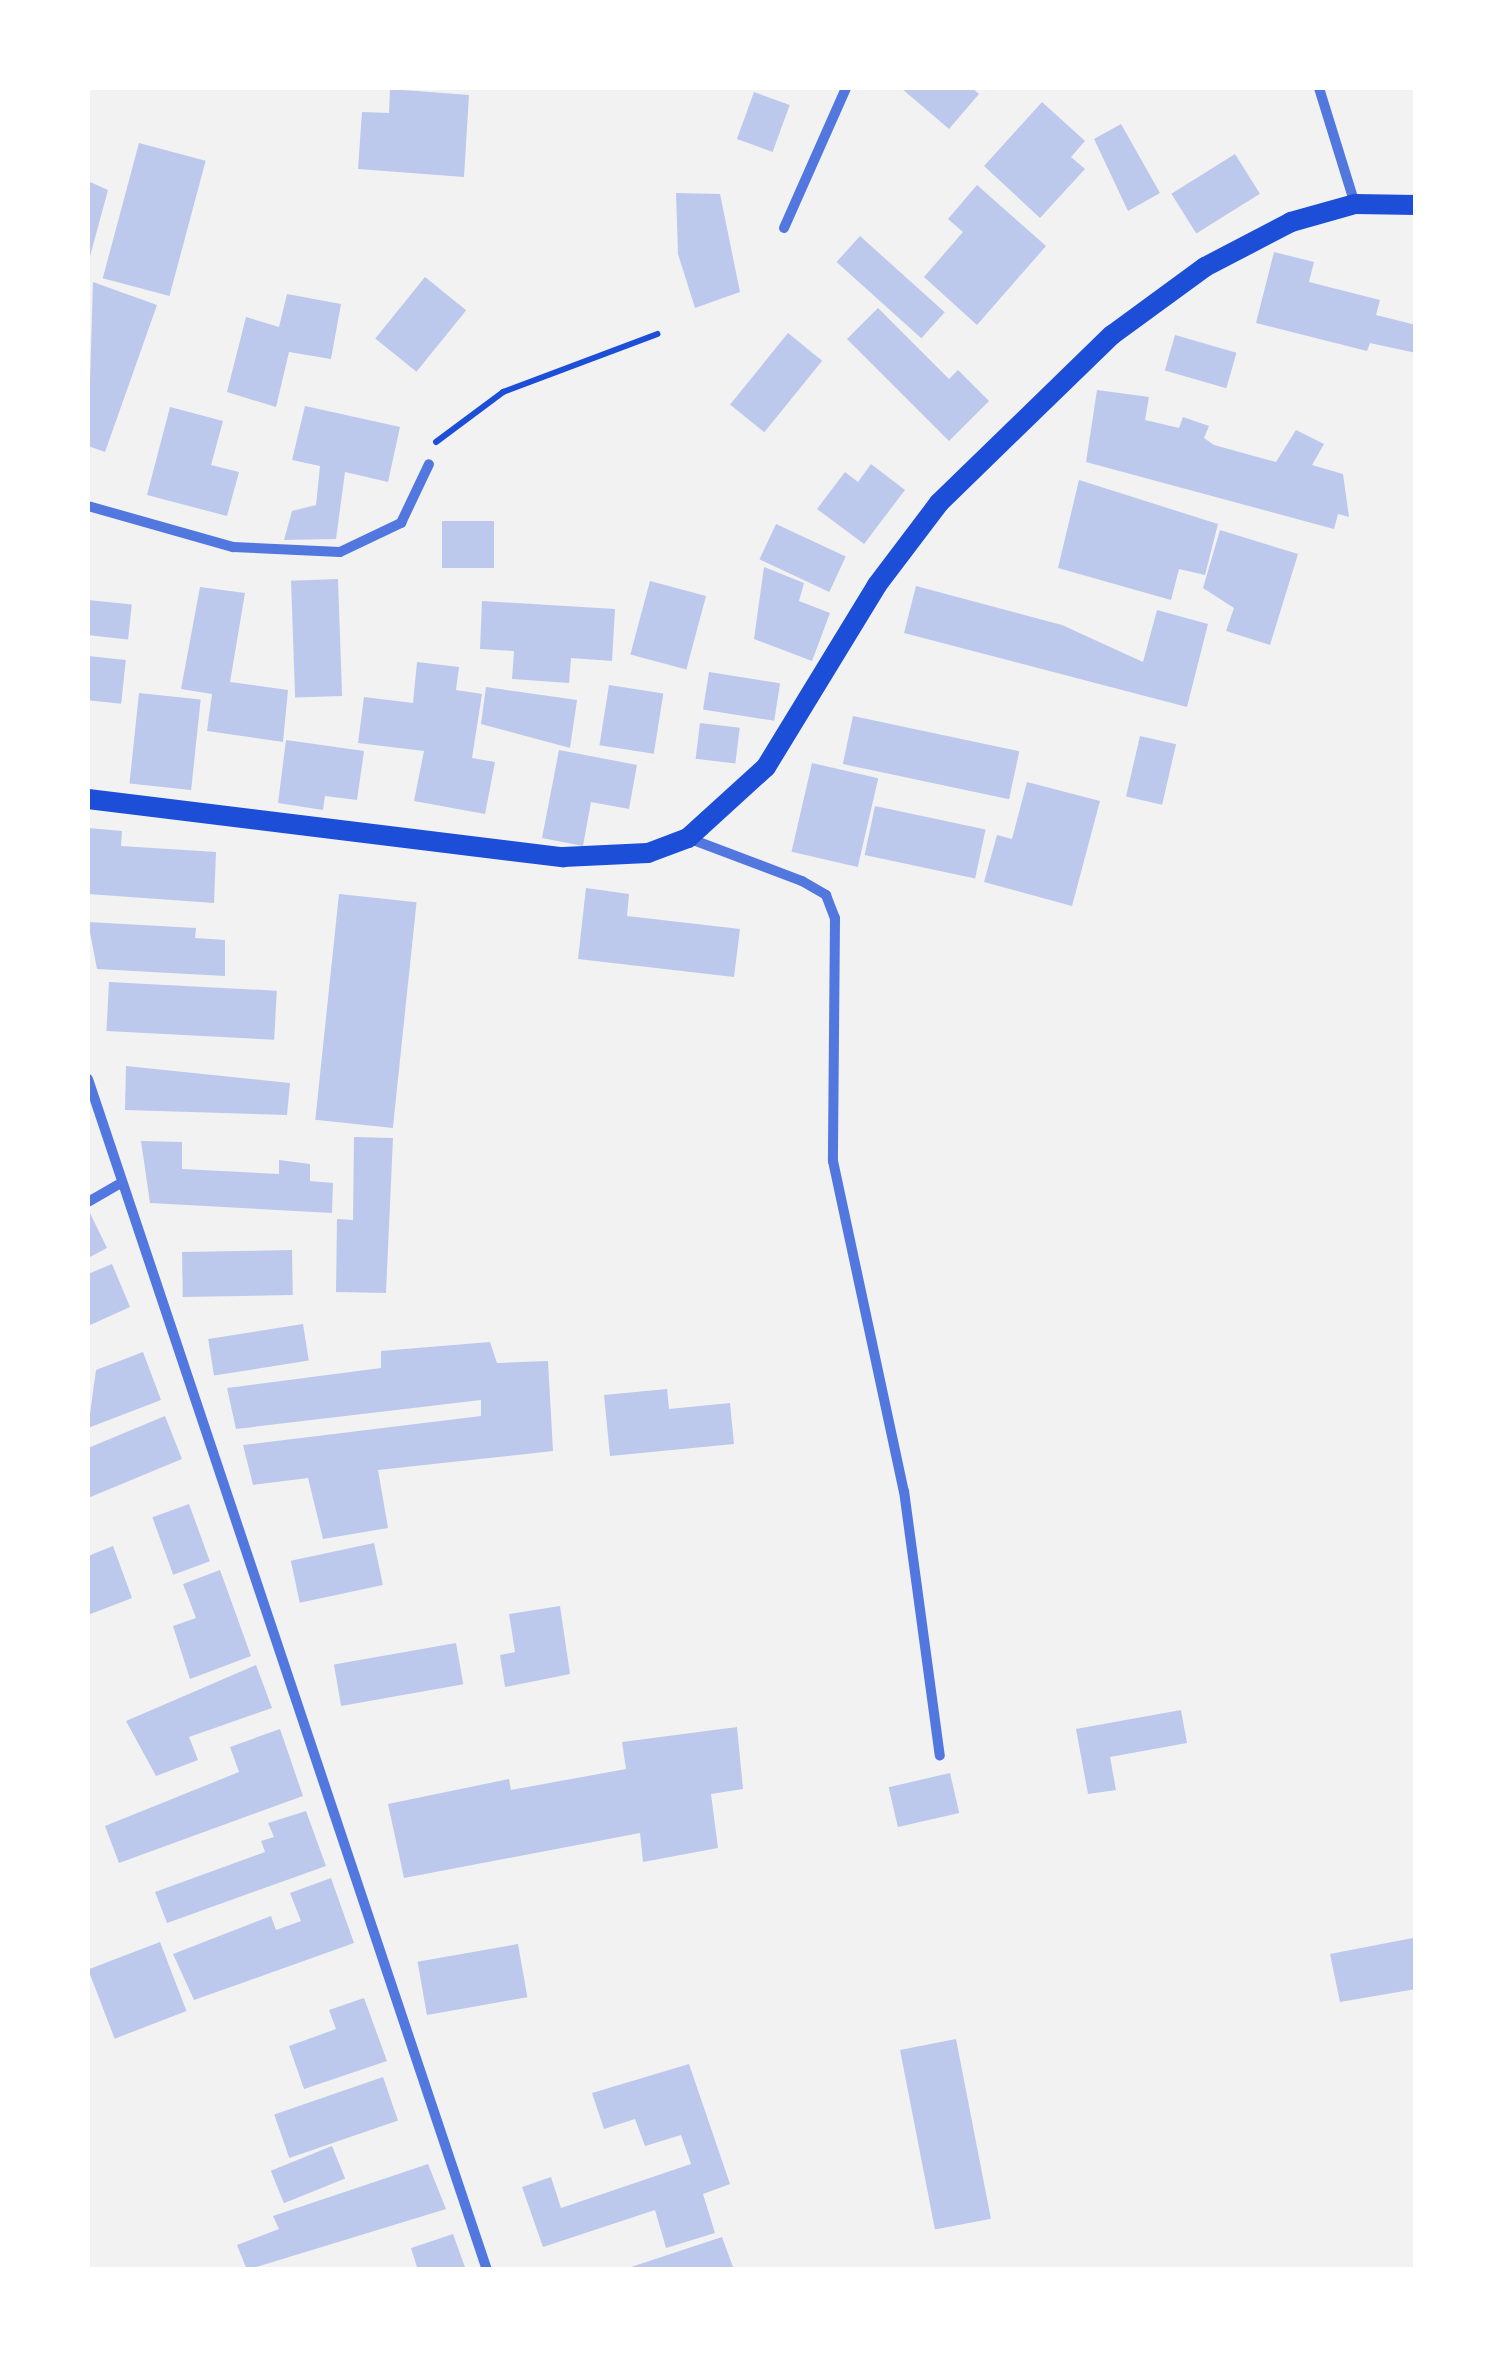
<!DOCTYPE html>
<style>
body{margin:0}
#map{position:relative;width:1503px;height:2357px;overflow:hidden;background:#f2f2f2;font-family:"Noto Serif",serif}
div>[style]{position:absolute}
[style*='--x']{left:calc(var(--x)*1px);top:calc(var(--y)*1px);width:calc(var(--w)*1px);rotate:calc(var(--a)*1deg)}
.building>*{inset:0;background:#bdc9ec;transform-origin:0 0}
.path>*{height:6px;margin:-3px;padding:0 3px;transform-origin:3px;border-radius:3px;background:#1d4ed8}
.minor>*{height:10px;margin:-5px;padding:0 5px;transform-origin:5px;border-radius:5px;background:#5277de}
.secondary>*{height:20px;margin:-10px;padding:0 10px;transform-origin:10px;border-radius:10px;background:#1d4ed8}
span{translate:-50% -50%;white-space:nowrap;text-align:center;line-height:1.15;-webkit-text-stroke:9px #fff;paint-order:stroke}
.frame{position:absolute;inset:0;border:90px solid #fff;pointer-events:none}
</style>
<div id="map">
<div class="building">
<i style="clip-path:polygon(901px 88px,972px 88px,979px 94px,949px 129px)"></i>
<i style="clip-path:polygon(390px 89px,469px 95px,464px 177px,358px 169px,362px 112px,389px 113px)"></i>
<i style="left:754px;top:92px;width:38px;height:50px;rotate:20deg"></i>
<i style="clip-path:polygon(1042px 102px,1085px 141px,1071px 157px,1085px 169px,1040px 218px,984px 166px)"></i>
<i style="clip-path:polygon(1121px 124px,1160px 193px,1128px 211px,1094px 139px)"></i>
<i style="left:139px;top:143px;width:69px;height:140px;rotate:15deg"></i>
<i style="left:1235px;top:154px;width:47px;height:75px;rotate:58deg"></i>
<i style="clip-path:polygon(88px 181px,108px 190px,89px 260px,88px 260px)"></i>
<i style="clip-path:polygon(977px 185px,1046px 246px,977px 325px,924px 277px,963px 232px,948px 219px)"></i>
<i style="clip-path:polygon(676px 193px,720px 194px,740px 292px,695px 308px,678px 254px)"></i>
<i style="left:860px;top:236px;width:114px;height:35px;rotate:42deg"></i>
<i style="clip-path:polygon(1274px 252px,1314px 262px,1309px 282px,1380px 300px,1376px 315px,1416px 325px,1416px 353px,1370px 343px,1367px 351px,1256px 323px)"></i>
<i style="left:425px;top:277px;width:53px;height:79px;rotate:39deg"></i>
<i style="clip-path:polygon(93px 282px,157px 305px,105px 452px,88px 446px)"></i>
<i style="clip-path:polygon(287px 294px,341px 304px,331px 359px,289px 352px,276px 407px,227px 392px,246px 317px,279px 327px)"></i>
<i style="clip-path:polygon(878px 308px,949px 379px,958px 370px,989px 401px,949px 441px,847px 339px)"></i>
<i style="left:788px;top:333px;width:44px;height:92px;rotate:39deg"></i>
<i style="left:1175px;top:335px;width:64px;height:37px;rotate:16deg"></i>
<i style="clip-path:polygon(1097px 390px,1149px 397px,1145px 420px,1179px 428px,1183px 417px,1209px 426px,1204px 438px,1214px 445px,1276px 462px,1296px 430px,1324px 444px,1312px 465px,1343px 474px,1349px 517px,1338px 514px,1334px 529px,1086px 462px)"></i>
<i style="clip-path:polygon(305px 406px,400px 427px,388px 482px,345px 472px,336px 539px,284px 540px,292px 511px,316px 505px,320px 466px,292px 460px)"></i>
<i style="clip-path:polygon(170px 407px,223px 421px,211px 465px,239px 472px,227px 516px,147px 495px)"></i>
<i style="clip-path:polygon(871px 464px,905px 490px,864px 544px,817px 509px,845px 472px,858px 482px)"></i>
<i style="clip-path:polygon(1079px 480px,1218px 524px,1205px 575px,1179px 569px,1171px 600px,1058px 568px)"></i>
<i style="left:442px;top:521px;width:52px;height:47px"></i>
<i style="left:776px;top:524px;width:77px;height:39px;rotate:25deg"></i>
<i style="clip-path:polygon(1220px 530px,1298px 554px,1270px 645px,1226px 631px,1234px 608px,1203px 588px)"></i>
<i style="clip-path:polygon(764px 567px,804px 583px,799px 601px,830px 613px,812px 661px,754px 639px)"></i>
<i style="left:338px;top:579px;width:117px;height:47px;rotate:88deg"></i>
<i style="left:650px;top:581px;width:58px;height:76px;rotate:15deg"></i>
<i style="clip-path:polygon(916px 586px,1062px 625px,1143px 662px,1157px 610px,1208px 624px,1187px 707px,904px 633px)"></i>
<i style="clip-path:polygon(200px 587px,245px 593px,230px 682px,288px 690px,283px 742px,207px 731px,212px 694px,181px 689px)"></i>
<i style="left:88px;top:600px;width:44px;height:35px;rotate:6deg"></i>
<i style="clip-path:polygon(482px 601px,615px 609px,612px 661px,571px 658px,569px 683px,512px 679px,514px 651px,480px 649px)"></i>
<i style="left:88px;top:656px;width:38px;height:44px;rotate:6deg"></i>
<i style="clip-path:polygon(417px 662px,459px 667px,456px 690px,482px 694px,472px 758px,495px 762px,485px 814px,414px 801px,424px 751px,358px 743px,364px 697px,413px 703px)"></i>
<i style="left:709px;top:672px;width:72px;height:38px;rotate:9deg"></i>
<i style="left:609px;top:685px;width:55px;height:61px;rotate:9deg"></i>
<i style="clip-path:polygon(486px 687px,577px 700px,570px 748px,481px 724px)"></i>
<i style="left:139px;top:693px;width:62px;height:91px;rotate:6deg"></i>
<i style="left:853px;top:716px;width:170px;height:49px;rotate:12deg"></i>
<i style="left:700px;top:723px;width:40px;height:36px;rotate:7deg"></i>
<i style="left:1140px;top:736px;width:37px;height:62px;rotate:13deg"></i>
<i style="clip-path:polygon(286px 740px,364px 751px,357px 800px,325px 796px,323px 810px,278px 803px)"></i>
<i style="clip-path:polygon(559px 750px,637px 765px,629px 809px,591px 802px,583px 846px,542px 838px)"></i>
<i style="left:812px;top:763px;width:68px;height:91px;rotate:13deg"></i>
<i style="clip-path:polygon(1027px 782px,1100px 801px,1072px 906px,984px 882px,997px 835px,1012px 839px)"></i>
<i style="left:875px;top:806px;width:113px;height:50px;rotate:12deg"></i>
<i style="clip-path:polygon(88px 828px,122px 831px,121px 846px,216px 852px,214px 903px,88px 894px)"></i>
<i style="clip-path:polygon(586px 888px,629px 894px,627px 916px,740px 929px,734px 977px,578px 959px)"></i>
<i style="left:339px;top:894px;width:78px;height:227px;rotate:6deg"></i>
<i style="clip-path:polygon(88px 922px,196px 928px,195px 938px,225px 940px,225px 976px,97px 969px)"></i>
<i style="left:109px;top:982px;width:168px;height:49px;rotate:3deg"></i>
<i style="clip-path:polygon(126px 1066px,290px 1083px,287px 1115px,125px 1110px)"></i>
<i style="clip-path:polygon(354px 1137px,393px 1138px,386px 1293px,336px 1292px,337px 1219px,353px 1220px)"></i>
<i style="clip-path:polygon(141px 1141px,182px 1142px,182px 1169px,279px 1174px,279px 1160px,310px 1164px,310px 1181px,333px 1183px,332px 1213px,150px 1203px)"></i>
<i style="clip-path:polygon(88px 1209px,107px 1248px,88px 1258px)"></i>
<i style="left:292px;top:1250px;width:45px;height:110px;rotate:89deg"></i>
<i style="clip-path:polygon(112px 1264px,130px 1307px,88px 1326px,88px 1274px)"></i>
<i style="left:303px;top:1324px;width:37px;height:96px;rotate:81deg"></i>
<i style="clip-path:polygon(490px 1342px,497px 1363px,548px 1361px,553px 1451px,378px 1470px,388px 1528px,323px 1539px,308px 1478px,253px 1485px,243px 1445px,481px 1416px,481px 1400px,236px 1429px,227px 1388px,381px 1368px,381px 1351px)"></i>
<i style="clip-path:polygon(143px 1352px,161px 1400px,88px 1428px,96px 1370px)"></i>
<i style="clip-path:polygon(667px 1389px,669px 1409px,730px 1403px,734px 1444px,610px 1456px,604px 1395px)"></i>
<i style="clip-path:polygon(165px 1416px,182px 1459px,88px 1498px,88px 1448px)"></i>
<i style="left:189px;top:1504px;width:61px;height:39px;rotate:70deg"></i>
<i style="left:374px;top:1543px;width:43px;height:85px;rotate:78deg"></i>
<i style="clip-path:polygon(113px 1546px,132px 1598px,88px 1615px,88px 1556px)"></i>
<i style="clip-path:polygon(220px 1570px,251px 1656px,190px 1679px,173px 1626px,196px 1618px,183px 1584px)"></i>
<i style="clip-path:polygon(560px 1606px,570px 1674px,505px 1687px,500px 1655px,515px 1652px,509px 1614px)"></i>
<i style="left:456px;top:1643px;width:42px;height:124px;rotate:80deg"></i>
<i style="clip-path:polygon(256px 1665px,272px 1708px,189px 1737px,198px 1760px,156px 1776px,126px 1721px)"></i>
<i style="clip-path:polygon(1181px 1710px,1187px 1743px,1110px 1757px,1116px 1790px,1088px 1794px,1076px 1729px)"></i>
<i style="clip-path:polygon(737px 1727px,743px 1789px,711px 1794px,718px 1848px,643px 1862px,640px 1833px,404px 1878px,388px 1804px,509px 1779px,511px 1790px,626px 1769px,622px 1742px)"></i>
<i style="clip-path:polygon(280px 1729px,303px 1796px,119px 1863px,105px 1826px,239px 1772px,230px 1747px)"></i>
<i style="left:950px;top:1773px;width:41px;height:63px;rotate:77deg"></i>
<i style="clip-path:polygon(306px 1811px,326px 1866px,167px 1923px,155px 1892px,265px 1852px,261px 1841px,274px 1837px,268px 1823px)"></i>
<i style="clip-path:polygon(331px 1878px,354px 1943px,194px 2000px,173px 1954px,271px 1916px,276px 1930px,301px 1921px,290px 1893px)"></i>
<i style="clip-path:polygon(1416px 1909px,1416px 1989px,1340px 2002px,1330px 1954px,1413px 1938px)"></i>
<i style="left:160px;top:1942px;width:74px;height:77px;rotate:69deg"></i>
<i style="left:518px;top:1944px;width:54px;height:102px;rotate:80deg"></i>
<i style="clip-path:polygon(364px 1998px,387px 2061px,304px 2089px,289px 2046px,336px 2029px,329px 2010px)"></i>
<i style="left:956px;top:2039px;width:183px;height:57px;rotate:79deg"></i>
<i style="clip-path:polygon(689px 2064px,730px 2184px,703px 2194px,715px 2233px,666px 2248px,655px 2210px,543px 2247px,522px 2187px,551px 2177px,561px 2208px,691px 2164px,681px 2135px,645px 2146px,635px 2119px,604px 2129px,592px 2093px)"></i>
<i style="left:383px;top:2077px;width:46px;height:115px;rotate:71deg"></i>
<i style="left:332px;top:2146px;width:35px;height:66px;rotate:68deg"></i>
<i style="clip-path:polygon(428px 2164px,446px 2209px,247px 2270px,237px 2245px,279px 2229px,273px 2216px)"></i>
<i style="clip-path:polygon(453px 2234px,466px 2270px,418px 2270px,411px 2248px)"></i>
<i style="clip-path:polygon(722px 2237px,734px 2270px,625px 2270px,625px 2269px)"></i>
</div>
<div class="path">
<i style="--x:436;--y:442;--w:84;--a:-36.7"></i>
<i style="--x:503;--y:392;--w:165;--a:-20.6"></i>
</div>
<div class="minor">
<i style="--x:1319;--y:88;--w:121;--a:72.8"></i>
<i style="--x:784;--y:228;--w:153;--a:-66.1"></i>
<i style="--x:88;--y:506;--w:151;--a:15.8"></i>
<i style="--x:233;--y:547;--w:107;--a:2.7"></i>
<i style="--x:340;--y:552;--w:68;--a:-25.4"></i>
<i style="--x:401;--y:523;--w:65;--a:-64.6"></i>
<i style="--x:688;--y:838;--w:122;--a:20.7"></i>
<i style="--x:802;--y:881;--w:28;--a:30"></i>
<i style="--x:826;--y:895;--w:25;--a:69"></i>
<i style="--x:835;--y:918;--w:243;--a:90.5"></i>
<i style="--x:833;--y:1161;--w:338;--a:77.9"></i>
<i style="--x:904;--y:1491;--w:267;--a:82.3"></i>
<i style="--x:88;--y:1079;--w:1256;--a:71.48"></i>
<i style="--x:88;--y:1202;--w:34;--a:-30"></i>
</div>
<div class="secondary">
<i style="--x:88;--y:799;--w:479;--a:7"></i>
<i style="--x:563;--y:857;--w:85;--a:-2.7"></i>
<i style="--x:648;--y:853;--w:43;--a:-20.6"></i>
<i style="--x:688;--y:838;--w:105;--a:-42.3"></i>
<i style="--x:766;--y:767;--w:213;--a:-58.6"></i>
<i style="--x:877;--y:585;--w:103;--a:-52.9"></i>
<i style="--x:939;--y:503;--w:241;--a:-44.2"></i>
<i style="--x:1112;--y:335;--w:115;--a:-36.2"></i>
<i style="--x:1205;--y:267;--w:97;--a:-27.6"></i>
<i style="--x:1291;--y:222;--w:66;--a:-15.7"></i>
<i style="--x:1355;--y:204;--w:61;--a:0.9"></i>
</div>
<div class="frame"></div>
</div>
